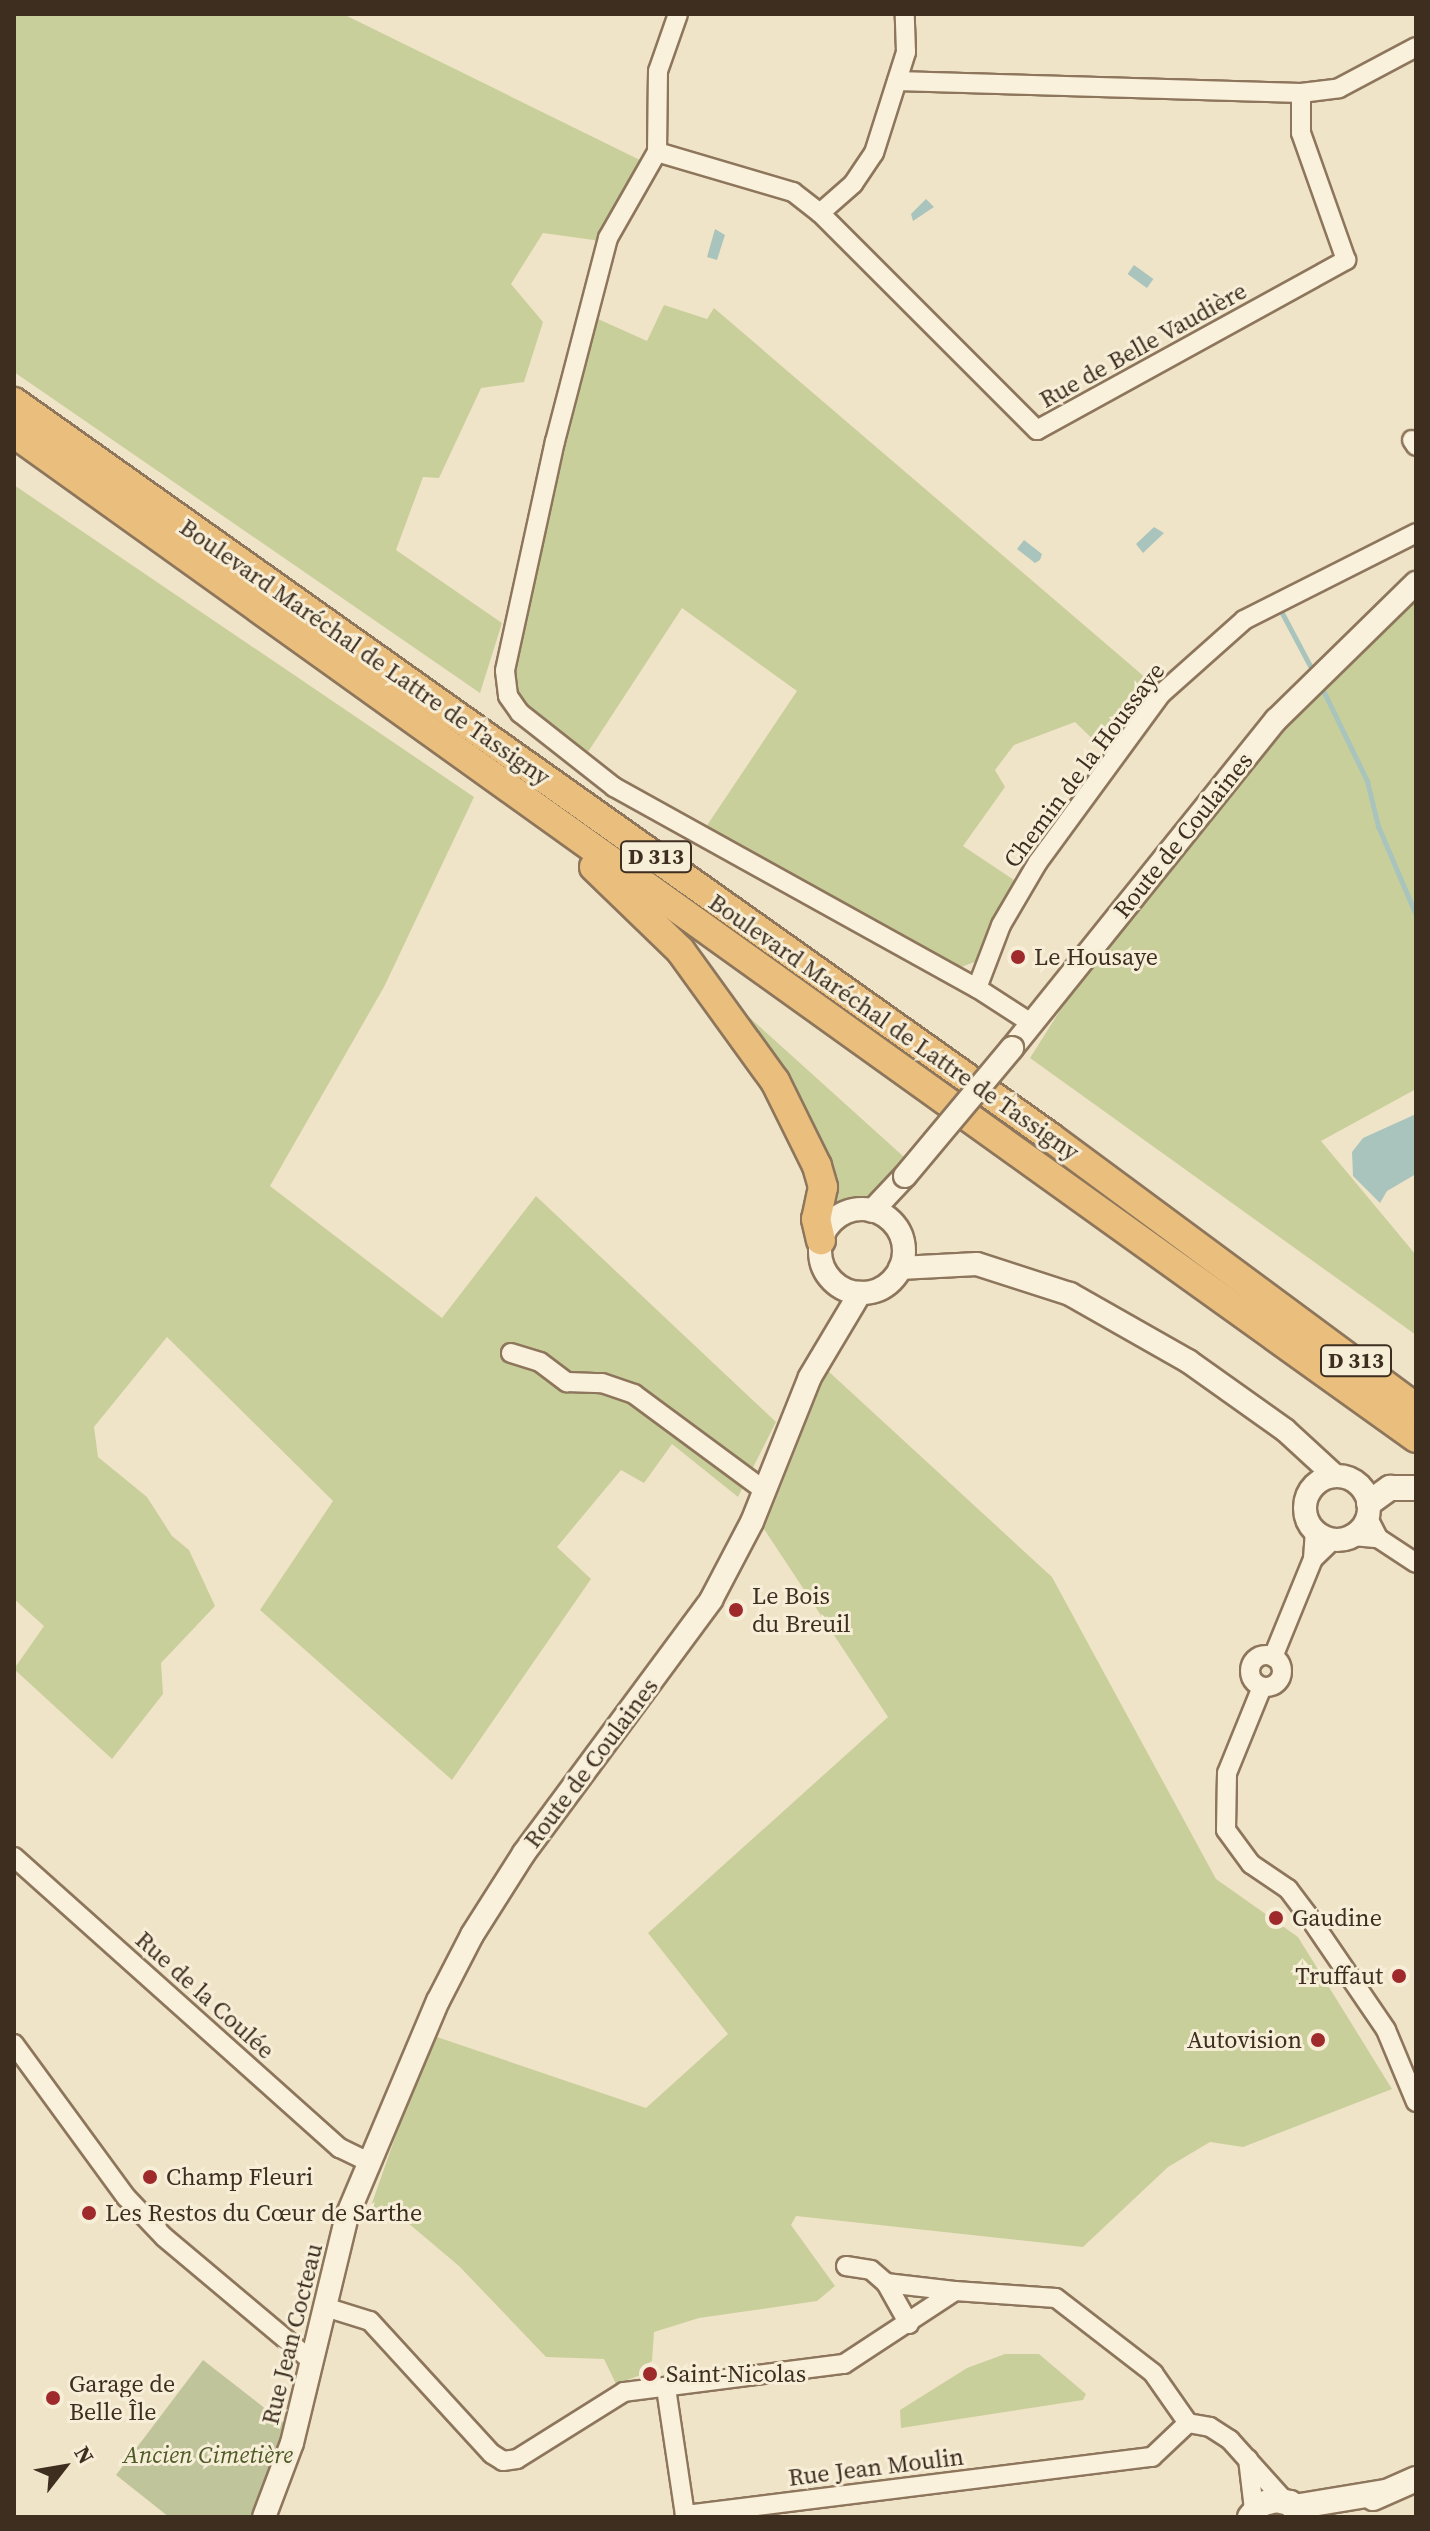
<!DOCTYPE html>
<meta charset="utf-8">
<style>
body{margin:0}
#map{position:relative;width:1430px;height:2531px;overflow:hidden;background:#f0e4c8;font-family:"Source Serif 4",serif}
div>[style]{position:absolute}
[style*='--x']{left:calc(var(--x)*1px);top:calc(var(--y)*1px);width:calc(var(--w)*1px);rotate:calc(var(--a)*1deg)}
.green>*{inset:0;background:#c9cf9b}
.cemetery>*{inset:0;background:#bfc49a}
.water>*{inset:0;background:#a9c4bc;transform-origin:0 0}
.stream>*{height:5px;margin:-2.5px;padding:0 2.5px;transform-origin:2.5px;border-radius:2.5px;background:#a9c4bc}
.roads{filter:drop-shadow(2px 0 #8d765c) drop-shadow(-2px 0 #8d765c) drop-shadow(0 2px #8d765c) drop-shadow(0 -2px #8d765c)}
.minor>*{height:18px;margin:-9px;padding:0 9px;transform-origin:9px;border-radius:9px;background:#faf1dc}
.minor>.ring{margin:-9px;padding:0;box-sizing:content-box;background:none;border:18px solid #faf1dc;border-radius:50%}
.tertiary>*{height:22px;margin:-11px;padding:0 11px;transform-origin:11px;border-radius:11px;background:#faf1dc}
.tertiary>.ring{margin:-11px;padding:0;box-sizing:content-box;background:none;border:22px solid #faf1dc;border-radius:50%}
.secondary>*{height:24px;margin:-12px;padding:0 12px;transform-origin:12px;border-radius:12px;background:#faf1dc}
.trunk>*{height:28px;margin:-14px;padding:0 14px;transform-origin:14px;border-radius:14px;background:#eabe7c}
.bridges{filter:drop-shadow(2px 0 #8d765c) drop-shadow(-2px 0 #8d765c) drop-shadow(0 2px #8d765c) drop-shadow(0 -2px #8d765c)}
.tertiary-bridge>*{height:22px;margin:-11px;padding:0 11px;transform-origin:11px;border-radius:11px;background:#faf1dc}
.dots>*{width:22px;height:22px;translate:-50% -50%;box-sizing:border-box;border:4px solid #f7eed8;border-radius:50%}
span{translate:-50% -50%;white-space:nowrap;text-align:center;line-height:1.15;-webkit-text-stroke:6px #f7eed8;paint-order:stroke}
.shield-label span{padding:2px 6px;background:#f7eed8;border:2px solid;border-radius:6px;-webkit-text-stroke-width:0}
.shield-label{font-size:22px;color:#3d2e20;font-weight:700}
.street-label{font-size:24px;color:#3d2e20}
.poi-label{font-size:24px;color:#3d2e20}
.left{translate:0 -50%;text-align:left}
.right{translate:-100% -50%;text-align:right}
.park-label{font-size:24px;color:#4d5a26;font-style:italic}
.frame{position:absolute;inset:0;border:16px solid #3d2e20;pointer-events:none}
.north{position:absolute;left:24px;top:2427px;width:80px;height:80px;-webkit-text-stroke:6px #f7eed8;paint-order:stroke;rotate:59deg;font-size:22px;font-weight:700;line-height:32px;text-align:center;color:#3d2e20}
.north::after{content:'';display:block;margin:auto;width:28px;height:36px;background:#3d2e20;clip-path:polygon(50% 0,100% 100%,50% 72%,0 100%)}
</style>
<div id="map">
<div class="green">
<i style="clip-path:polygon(14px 14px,343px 14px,644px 162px,601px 241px,543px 233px,511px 284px,543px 322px,524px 382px,481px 388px,439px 478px,423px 477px,396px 550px,502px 623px,480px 693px,14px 372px)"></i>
<i style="clip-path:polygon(664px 305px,707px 319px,714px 308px,1154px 685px,1107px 753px,1075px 722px,1014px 745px,995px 770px,1005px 787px,963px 846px,1014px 880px,980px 960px,956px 969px,706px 827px,797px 691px,682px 608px,586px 755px,520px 700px,511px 662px,598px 319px,647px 341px)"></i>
<i style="clip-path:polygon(14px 485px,474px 797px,384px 987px,270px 1186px,442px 1318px,536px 1196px,776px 1422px,738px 1497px,672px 1444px,644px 1483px,621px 1470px,557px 1547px,591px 1579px,452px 1780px,260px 1610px,333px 1501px,167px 1337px,94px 1427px,98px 1457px,147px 1497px,172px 1536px,189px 1550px,215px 1606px,161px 1663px,163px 1694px,112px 1759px,14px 1669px,44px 1626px,14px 1599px)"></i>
<i style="clip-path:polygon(1416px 600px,1416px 1089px,1321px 1141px,1416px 1255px,1416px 1335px,1030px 1058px,1083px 974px,1273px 741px)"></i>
<i style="clip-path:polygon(719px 990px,904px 1157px,863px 1203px,831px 1215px,829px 1199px)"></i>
<i style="clip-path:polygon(827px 1370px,1052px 1577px,1216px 1879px,1298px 1937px,1392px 2089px,1243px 2147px,1210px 2142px,1168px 2167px,1083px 2247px,796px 2216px,791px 2225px,835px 2286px,817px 2301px,699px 2318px,654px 2332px,652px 2361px,642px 2367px,641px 2375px,616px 2384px,604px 2359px,546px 2357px,459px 2266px,408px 2223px,371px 2206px,431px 2035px,646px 2108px,728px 2034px,648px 1933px,888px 1717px,764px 1529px)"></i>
<i style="clip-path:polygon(1005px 2354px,1039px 2354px,1086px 2394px,1083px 2400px,901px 2428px,900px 2410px,967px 2368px)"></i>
</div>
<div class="cemetery">
<i style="clip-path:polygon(203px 2360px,289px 2427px,279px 2460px,271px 2463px,267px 2475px,271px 2482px,256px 2517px,169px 2517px,116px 2475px)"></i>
</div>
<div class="water">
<i style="clip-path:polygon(926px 199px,934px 207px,913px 221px,911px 214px)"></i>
<i style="clip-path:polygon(715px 229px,725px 235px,717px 260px,707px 257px)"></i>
<i style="left:1134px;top:265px;width:24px;height:11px;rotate:36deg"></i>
<i style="clip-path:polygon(1154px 527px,1164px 533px,1143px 553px,1136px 544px)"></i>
<i style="clip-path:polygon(1024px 540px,1042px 554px,1040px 560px,1035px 563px,1017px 549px)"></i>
<i style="clip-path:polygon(1416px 1114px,1416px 1174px,1387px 1191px,1380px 1203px,1353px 1176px,1352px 1152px,1363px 1138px)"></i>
</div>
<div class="stream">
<i style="--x:1282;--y:613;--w:70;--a:62"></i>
<i style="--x:1320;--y:684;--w:108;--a:64.1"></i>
<i style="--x:1367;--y:781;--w:46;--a:76.3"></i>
<i style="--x:1378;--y:826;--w:97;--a:66.9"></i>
</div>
<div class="roads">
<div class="minor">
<i style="--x:678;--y:14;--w:60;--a:109.3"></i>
<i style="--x:658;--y:71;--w:81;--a:90.7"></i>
<i style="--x:657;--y:152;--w:99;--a:119.7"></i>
<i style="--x:608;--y:238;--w:210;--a:104.6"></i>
<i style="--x:555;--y:441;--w:235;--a:102.3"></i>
<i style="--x:505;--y:671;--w:25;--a:83"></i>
<i style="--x:508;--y:696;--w:21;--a:55"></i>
<i style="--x:520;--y:713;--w:120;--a:38.2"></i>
<i style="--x:614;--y:787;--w:415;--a:29"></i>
<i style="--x:897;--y:81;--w:404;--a:1.7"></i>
<i style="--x:1301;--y:93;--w:38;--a:-7"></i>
<i style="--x:1339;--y:88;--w:87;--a:-28"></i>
<i style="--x:657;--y:152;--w:142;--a:16.4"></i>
<i style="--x:793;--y:192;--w:34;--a:38"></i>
<i style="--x:820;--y:213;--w:307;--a:45"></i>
<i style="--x:1037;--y:430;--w:353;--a:-28.8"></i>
<i style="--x:1346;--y:260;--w:135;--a:-109.5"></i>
<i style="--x:1301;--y:133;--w:40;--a:-90"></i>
<i style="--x:820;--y:213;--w:44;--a:-41.3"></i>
<i style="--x:853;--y:184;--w:37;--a:-56"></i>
<i style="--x:874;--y:153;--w:106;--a:-72.4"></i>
<i style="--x:906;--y:52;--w:38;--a:-92"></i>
<i style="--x:1412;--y:440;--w:7;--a:56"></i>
<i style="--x:1031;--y:1023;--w:64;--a:-147.1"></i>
<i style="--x:977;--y:988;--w:67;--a:-69.1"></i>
<i style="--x:1001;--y:925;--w:73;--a:-59.6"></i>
<i style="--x:1038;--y:862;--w:208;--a:-53.8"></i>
<i style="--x:1161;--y:694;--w:111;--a:-41.7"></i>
<i style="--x:1244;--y:620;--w:193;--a:-26.8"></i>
<i style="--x:511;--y:1353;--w:30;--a:17"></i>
<i style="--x:540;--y:1362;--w:34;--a:37"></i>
<i style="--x:567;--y:1382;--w:35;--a:2"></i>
<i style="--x:602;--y:1383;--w:34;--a:19"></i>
<i style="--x:634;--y:1394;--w:163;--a:36.5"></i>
<i style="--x:1368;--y:1518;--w:22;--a:63"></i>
<i style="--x:1353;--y:1536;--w:25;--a:5"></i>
<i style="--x:1378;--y:1538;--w:45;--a:33.3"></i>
<i style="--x:1313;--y:1559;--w:29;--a:-44"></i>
<i class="ring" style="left:1250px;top:1655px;width:14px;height:14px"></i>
<i style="--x:1273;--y:1657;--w:106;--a:-67.8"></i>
<i style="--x:1313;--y:1559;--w:28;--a:-86"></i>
<i style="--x:1262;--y:1687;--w:93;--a:112.1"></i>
<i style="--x:1227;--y:1773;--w:57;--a:91"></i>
<i style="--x:1226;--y:1830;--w:42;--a:53.7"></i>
<i style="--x:1251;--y:1864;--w:45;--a:34"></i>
<i style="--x:1288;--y:1889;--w:31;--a:53"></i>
<i style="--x:1307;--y:1914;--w:140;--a:55.7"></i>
<i style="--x:1386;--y:2030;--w:78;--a:67.4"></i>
<i style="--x:14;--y:1857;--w:437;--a:41.8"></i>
<i style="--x:340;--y:2148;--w:32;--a:26"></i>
<i style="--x:14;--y:2044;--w:190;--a:53.8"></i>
<i style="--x:126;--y:2197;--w:55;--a:46.5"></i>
<i style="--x:164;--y:2237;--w:193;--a:40"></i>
<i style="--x:846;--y:2266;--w:25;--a:9"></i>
<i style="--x:871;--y:2270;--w:20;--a:41"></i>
<i style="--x:325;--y:2307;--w:47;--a:17.3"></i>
<i style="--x:370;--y:2321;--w:180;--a:47.5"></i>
<i style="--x:492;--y:2454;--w:13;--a:32"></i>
<i style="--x:503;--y:2461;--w:14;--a:-8"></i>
<i style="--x:517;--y:2459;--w:126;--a:-32.1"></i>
<i style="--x:624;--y:2392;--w:222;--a:-7.3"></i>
<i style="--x:844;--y:2364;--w:133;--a:-33.3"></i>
<i style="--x:955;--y:2291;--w:101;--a:4"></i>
<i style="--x:1056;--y:2298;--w:123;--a:37.7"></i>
<i style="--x:1153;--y:2373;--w:61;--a:55"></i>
<i style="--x:1188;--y:2423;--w:22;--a:10"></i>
<i style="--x:1210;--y:2427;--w:24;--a:33"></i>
<i style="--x:1230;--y:2440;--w:82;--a:48"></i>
<i style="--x:909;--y:2324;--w:47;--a:-119.3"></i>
<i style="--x:886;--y:2283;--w:69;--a:6.6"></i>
<i style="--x:666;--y:2388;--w:128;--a:81.5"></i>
<i style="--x:685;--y:2515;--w:471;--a:-7.1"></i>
<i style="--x:1152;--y:2457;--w:50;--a:-43.4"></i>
<i style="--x:1248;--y:2459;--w:50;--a:83.2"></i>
</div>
<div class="tertiary">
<i style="--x:1012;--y:1048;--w:421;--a:-51.2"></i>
<i style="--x:1276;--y:720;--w:196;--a:-44.4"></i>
<i class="ring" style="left:820px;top:1209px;width:62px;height:62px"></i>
<i style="--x:872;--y:1211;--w:48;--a:-46.7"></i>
<i style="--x:900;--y:1268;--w:77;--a:-3"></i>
<i style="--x:977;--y:1264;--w:98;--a:17.9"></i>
<i style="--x:1070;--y:1294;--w:136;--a:29.6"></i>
<i style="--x:1188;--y:1361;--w:119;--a:35.4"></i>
<i style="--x:1285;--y:1430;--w:68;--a:42.6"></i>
<i class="ring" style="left:1305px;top:1476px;width:42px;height:42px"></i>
<i style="--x:264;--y:2517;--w:79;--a:-69.3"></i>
<i style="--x:292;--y:2443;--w:234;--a:-76.4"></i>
<i style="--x:347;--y:2216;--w:233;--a:-67.1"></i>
<i style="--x:438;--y:2001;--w:74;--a:-62.7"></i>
<i style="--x:472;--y:1935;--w:97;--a:-57.6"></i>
<i style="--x:524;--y:1853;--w:315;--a:-53.5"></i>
<i style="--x:711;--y:1600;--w:88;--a:-62.3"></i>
<i style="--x:752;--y:1522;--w:156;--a:-68.2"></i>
<i style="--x:810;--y:1377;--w:98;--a:-59.2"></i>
</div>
<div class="secondary">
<i style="--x:1369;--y:1503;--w:26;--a:-36"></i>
<i style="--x:1390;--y:1488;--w:26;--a:0"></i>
<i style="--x:1373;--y:2498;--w:47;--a:-23.8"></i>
<i style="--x:1294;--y:2507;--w:92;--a:-9.4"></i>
<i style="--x:1250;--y:2517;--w:17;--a:-50"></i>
<i style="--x:1261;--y:2504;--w:16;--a:-15"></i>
<i style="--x:1276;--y:2500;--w:14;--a:12"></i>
<i style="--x:1290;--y:2503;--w:18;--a:52"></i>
</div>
<div class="trunk">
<i style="--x:14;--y:402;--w:1270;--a:35.35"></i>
<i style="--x:1050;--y:1137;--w:455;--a:36.5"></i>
<i style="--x:14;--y:433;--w:1725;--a:35.63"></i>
<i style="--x:594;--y:867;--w:120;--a:44"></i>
<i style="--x:680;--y:950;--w:162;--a:54.1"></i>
<i style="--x:775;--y:1081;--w:95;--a:63.7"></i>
<i style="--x:817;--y:1166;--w:22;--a:74"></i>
<i style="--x:823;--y:1187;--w:33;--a:102"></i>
<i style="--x:816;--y:1219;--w:22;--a:77"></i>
</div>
</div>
<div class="bridges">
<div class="tertiary-bridge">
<i style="--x:905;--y:1176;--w:167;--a:-50.1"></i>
</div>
</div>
<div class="dots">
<i style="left:1018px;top:957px;background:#9e2a2b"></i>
<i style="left:736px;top:1610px;background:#9e2a2b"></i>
<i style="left:1276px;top:1918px;background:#9e2a2b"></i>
<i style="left:1399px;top:1976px;background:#9e2a2b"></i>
<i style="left:1318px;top:2040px;background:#9e2a2b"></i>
<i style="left:150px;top:2177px;background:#9e2a2b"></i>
<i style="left:89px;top:2213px;background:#9e2a2b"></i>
<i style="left:650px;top:2374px;background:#9e2a2b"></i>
<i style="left:53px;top:2398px;background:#9e2a2b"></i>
</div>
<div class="shield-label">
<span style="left:656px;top:857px">D 313</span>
<span style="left:1356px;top:1361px">D 313</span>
</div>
<div class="street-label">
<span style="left:1143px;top:345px;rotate:-29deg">Rue de Belle Vaudière</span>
<span style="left:365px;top:652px;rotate:35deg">Boulevard Maréchal de Lattre de Tassigny</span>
<span style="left:1084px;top:765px;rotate:-53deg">Chemin de la Houssaye</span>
<span style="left:1183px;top:835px;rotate:-51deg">Route de Coulaines</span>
<span style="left:894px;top:1027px;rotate:35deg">Boulevard Maréchal de Lattre de Tassigny</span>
<span style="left:591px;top:1763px;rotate:-53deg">Route de Coulaines</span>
<span style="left:205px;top:1995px;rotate:42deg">Rue de la Coulée</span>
<span style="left:292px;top:2334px;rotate:-76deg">Rue Jean Cocteau</span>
<span style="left:876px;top:2467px;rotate:-7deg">Rue Jean Moulin</span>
</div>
<div class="poi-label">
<span class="left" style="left:1034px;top:957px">Le Housaye</span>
<span class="left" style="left:752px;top:1610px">Le Bois<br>du Breuil</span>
<span class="left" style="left:1292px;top:1918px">Gaudine</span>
<span class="right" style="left:1383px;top:1976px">Truffaut</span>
<span class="right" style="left:1302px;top:2040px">Autovision</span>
<span class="left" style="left:166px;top:2177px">Champ Fleuri</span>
<span class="left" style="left:105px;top:2213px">Les Restos du Cœur de Sarthe</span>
<span class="left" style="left:666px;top:2374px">Saint-Nicolas</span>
<span class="left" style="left:69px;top:2398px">Garage de<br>Belle Île</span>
</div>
<div class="park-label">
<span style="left:208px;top:2455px">Ancien Cimetière</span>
</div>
<div class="frame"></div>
<div class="north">N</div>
</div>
